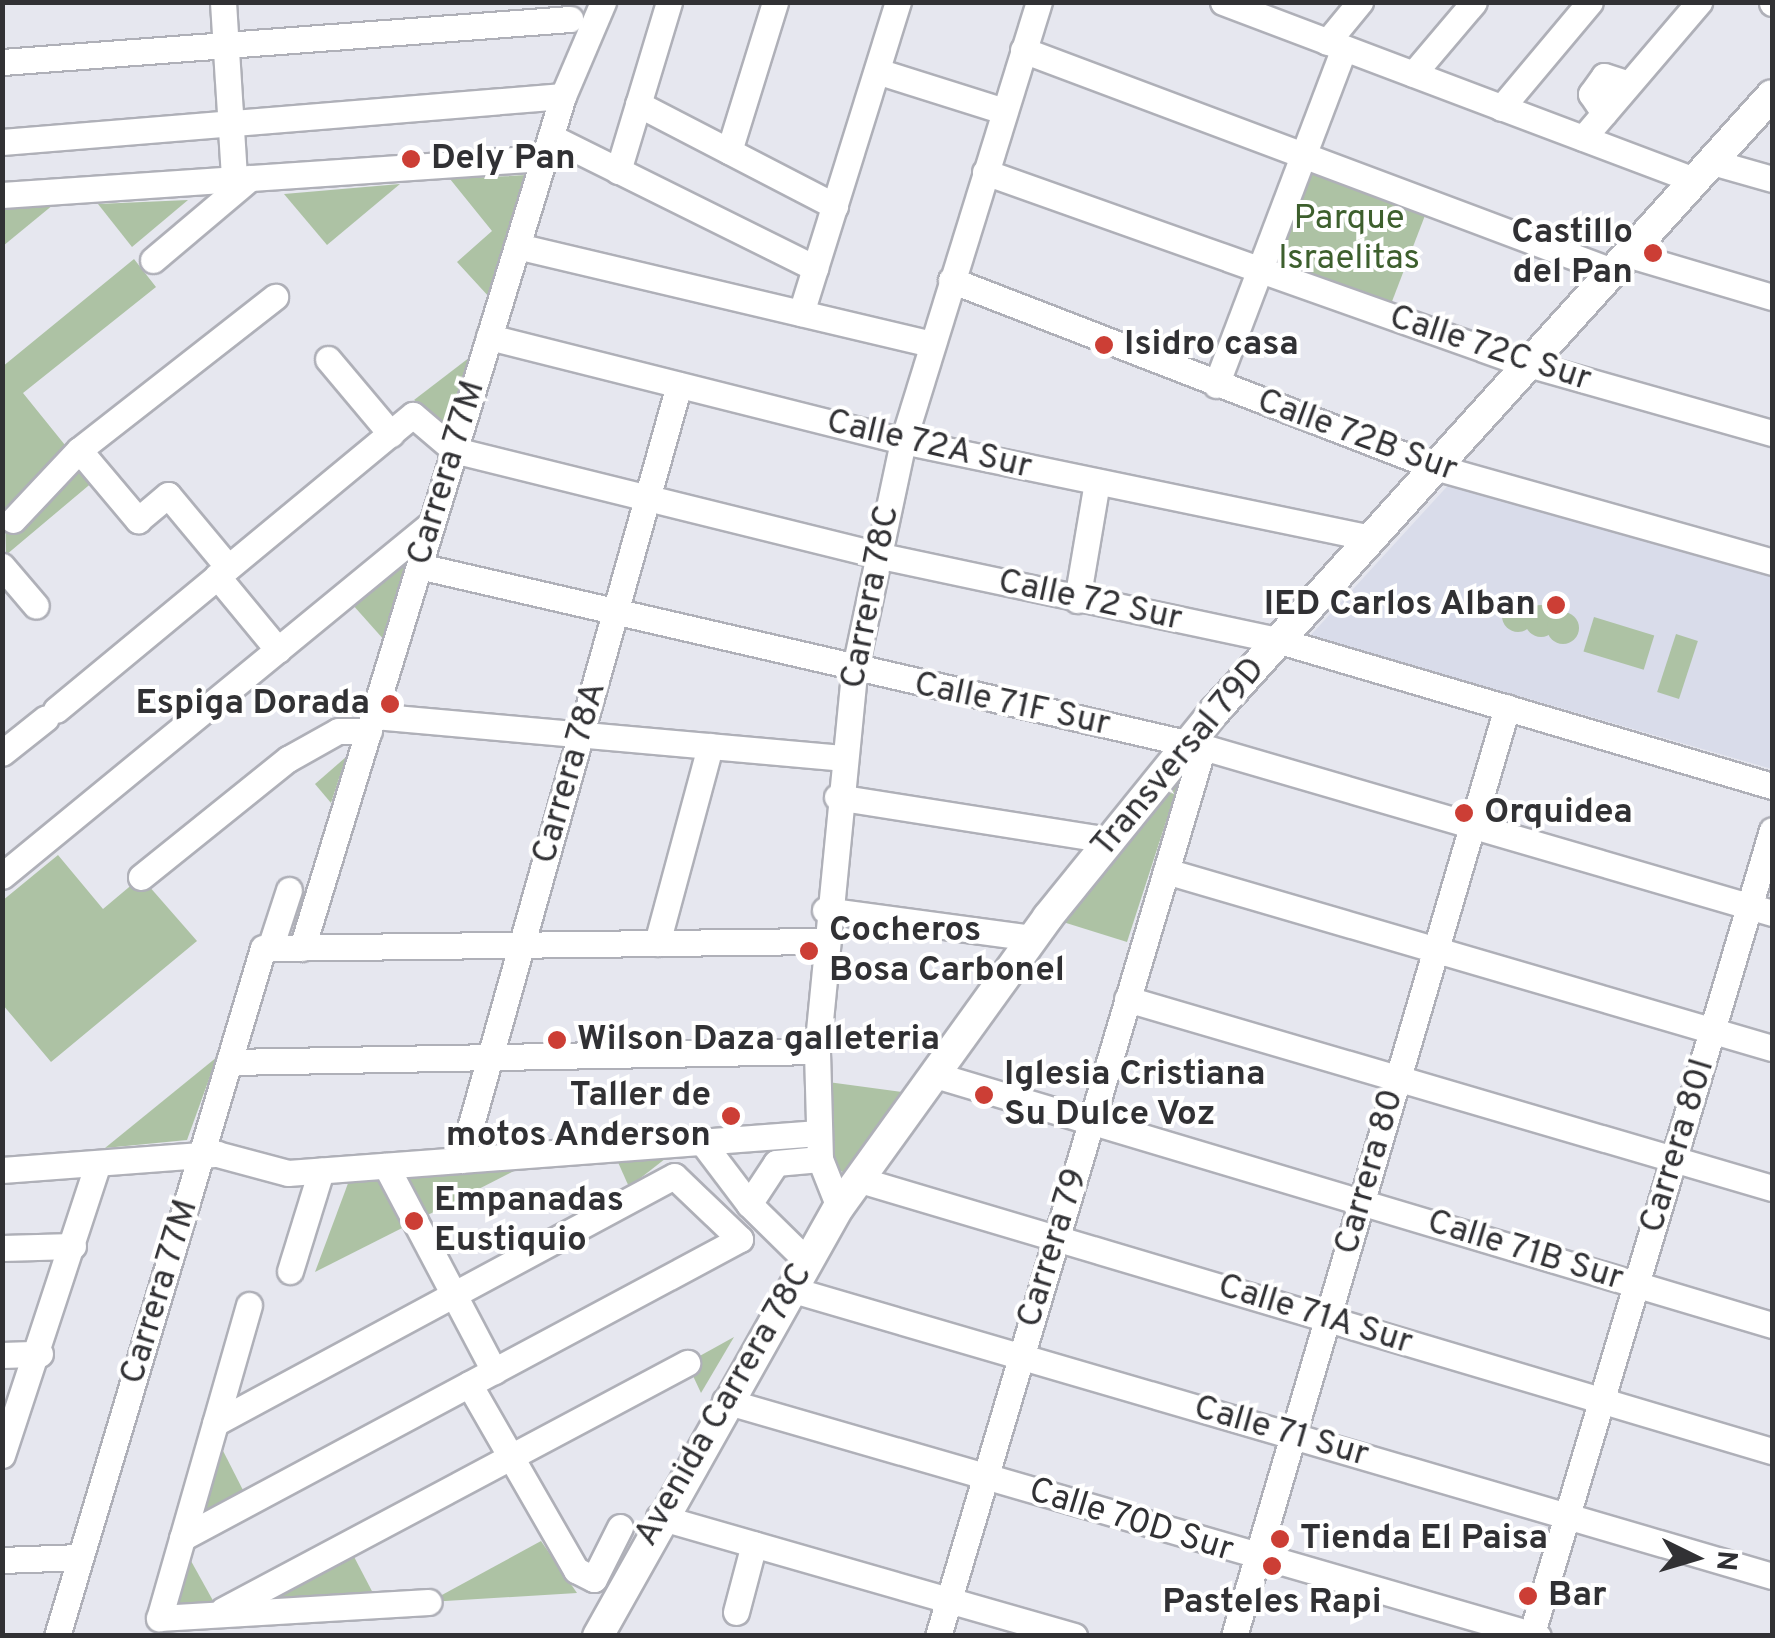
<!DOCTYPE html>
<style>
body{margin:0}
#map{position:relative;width:1775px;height:1638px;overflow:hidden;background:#e6e7ef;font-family:Overpass,sans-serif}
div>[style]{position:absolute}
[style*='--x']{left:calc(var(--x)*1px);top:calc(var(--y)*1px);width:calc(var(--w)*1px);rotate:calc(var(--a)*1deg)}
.built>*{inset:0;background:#d9dcea}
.green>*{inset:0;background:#adc2a4;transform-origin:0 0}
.round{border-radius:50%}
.roads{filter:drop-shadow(2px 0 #afb0b8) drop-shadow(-2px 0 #afb0b8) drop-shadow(0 2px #afb0b8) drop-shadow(0 -2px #afb0b8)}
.minor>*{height:25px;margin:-12.5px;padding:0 12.5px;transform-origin:12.5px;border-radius:12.5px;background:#fff}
.major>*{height:30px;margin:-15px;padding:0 15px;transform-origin:15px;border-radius:15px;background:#fff}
.dots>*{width:28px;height:28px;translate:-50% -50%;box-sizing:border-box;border:5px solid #fff;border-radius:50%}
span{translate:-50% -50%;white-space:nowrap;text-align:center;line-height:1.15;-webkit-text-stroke:8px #fff;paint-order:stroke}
.poi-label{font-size:35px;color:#313134;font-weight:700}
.left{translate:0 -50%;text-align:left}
.right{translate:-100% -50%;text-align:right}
.park-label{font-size:35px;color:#3d5f2d}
.street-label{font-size:35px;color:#313134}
.frame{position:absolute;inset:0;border:5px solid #313134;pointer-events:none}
.north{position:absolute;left:1645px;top:1508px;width:100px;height:100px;-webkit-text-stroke:8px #fff;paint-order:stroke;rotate:95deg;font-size:28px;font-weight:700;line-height:40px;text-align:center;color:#313134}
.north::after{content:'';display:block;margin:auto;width:35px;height:45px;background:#313134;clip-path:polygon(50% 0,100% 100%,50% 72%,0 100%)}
</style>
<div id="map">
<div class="built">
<i style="clip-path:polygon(1453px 480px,1772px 573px,1772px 769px,1310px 636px)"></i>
</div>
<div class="green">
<i style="left:1310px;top:169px;width:124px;height:102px;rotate:21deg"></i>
<i style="clip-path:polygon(527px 175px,490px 298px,457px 262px,492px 231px,450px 179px)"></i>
<i style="clip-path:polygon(400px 184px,327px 245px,284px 194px)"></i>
<i style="clip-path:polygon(59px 200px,3px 246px,3px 208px)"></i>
<i style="clip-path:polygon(188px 200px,132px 247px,98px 204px)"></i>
<i style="clip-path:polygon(134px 259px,156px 287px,23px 393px,94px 481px,6px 555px,2px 367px)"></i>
<i style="clip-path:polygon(474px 354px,451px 429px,414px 400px)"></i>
<i style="clip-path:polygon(413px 550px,385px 641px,352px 604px)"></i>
<i class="round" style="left:1502px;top:600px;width:32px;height:32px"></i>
<i class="round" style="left:1525px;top:605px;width:32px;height:32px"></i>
<i class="round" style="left:1547px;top:612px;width:32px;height:32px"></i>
<i style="left:1594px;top:617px;width:63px;height:36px;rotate:17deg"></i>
<i style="left:1676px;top:634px;width:23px;height:61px;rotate:18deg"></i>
<i style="clip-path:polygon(346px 757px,331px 803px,315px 784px)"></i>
<i style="clip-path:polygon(1185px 763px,1127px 942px,1063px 922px)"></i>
<i style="clip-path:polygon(58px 855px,103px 909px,141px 877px,197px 941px,51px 1062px,3px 1005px,2px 901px)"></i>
<i style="clip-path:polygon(217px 1057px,187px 1140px,105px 1148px)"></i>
<i style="clip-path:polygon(828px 1082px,902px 1092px,848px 1175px,832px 1166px)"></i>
<i style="clip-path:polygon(670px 1155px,629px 1187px,617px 1160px)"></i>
<i style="clip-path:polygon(518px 1169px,416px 1221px,315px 1272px,350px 1178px)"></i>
<i style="clip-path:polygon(734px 1337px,701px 1393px,687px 1363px)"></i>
<i style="clip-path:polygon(218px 1441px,247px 1498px,190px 1527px)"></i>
<i style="clip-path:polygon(541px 1541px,577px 1593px,429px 1602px)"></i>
<i style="clip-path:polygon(351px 1551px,374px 1595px,247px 1604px)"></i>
<i style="clip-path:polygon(186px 1552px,216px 1606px,168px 1611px)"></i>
</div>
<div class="roads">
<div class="minor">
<i style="--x:223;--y:2;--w:177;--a:86.4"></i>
<i style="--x:1223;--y:2;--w:504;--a:20.7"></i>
<i style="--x:1772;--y:2;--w:1;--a:90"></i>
<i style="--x:1327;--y:42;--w:52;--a:-50.5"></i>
<i style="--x:1023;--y:50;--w:629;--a:20.57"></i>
<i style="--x:2;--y:62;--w:570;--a:-4.33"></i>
<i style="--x:877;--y:71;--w:133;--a:17.5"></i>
<i style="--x:1413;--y:74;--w:94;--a:-49.7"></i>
<i style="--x:638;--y:104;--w:222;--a:27.4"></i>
<i style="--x:1501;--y:108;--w:138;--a:-50"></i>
<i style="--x:1604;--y:113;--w:23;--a:-124"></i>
<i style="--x:1591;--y:94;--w:22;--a:-54"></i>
<i style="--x:1604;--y:76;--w:25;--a:18"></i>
<i style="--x:551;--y:137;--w:295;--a:26.4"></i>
<i style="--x:1583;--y:138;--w:179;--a:-49.5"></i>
<i style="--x:2;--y:142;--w:563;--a:-4.69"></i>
<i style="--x:729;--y:151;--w:156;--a:-72.8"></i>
<i style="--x:1712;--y:162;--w:62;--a:15.8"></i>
<i style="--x:618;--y:171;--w:177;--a:-73.2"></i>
<i style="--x:985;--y:172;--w:565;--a:19.56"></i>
<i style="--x:1517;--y:361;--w:265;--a:15.8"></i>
<i style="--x:2;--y:195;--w:543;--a:-3.91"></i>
<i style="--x:517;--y:246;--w:426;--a:13.3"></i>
<i style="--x:1627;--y:254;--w:151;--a:16.5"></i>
<i style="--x:153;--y:260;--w:127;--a:-40.2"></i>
<i style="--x:951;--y:280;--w:519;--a:21.12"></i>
<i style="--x:1435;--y:467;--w:350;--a:15.7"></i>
<i style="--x:801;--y:313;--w:326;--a:-72.7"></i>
<i style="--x:489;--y:337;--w:427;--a:14.1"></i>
<i style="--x:903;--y:441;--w:479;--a:11.7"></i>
<i style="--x:328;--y:359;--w:98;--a:50"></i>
<i style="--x:1216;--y:385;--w:360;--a:-69.2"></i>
<i style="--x:79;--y:450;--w:92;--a:49.9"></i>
<i style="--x:138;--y:520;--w:39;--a:-40"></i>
<i style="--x:168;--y:495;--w:94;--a:50.2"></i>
<i style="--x:13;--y:520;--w:96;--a:-46.7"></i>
<i style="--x:79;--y:450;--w:249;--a:-38"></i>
<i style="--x:2;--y:566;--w:52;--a:49.6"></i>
<i style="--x:419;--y:566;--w:805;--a:13"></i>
<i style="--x:1203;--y:747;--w:593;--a:16.26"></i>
<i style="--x:217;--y:576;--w:96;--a:50.5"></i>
<i style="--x:1077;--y:600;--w:120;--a:-80.4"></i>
<i style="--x:56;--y:710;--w:463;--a:-39.6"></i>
<i style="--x:413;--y:415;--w:54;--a:40.5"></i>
<i style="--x:454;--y:450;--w:436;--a:13.9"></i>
<i style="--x:877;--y:555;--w:412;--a:12"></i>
<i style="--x:1280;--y:641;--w:513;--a:16.42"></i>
<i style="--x:373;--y:716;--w:470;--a:5.1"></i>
<i style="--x:2;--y:753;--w:56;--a:-38.5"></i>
<i style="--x:837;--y:797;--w:273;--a:9"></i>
<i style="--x:1166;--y:871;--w:631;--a:16.28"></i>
<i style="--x:2;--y:876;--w:555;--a:-39.37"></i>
<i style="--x:141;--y:877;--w:189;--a:-38.8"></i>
<i style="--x:288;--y:759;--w:57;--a:-29.2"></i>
<i style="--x:338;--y:731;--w:31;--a:0"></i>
<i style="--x:825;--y:910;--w:209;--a:7.7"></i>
<i style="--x:657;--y:943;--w:204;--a:-74.9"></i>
<i style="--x:270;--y:948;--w:61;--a:-71.9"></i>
<i style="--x:302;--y:948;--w:891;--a:-72.97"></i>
<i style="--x:563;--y:96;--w:102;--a:-66.9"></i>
<i style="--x:1127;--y:999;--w:672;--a:16.33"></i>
<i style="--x:229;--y:1062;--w:588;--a:-1.07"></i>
<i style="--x:932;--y:1074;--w:877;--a:16.64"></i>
<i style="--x:702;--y:1142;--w:78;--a:52.8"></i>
<i style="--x:461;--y:1160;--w:805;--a:-74.29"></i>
<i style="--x:386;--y:1166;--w:232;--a:62.2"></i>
<i style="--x:2;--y:1170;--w:216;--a:-4.3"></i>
<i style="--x:217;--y:1154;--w:73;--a:15"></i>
<i style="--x:288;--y:1173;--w:532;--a:-4.32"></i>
<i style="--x:857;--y:1179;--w:955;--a:16.56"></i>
<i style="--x:839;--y:1207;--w:52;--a:-111.6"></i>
<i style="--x:820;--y:1159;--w:108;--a:-91.6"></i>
<i style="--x:817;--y:1051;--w:381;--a:-84.4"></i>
<i style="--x:854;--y:672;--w:236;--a:-78"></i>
<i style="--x:903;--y:441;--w:460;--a:-72.8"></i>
<i style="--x:2;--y:1248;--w:71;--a:-1.6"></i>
<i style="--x:807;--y:1261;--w:81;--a:-135.5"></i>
<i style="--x:749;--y:1204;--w:49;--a:-56.6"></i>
<i style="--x:776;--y:1163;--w:44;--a:-5.2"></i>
<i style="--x:290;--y:1271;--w:105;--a:-72.8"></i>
<i style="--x:790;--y:1289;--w:1023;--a:16.29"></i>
<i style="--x:249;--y:1305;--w:326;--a:106"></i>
<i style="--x:159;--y:1618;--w:270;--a:-3.4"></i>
<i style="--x:2;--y:1355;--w:38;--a:-2"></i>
<i style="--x:469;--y:1384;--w:215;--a:60.1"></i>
<i style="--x:576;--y:1570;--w:20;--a:27"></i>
<i style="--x:594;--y:1579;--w:58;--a:-63.4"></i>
<i style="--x:725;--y:1401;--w:846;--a:16.12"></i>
<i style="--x:2;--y:1455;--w:307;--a:-71.8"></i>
<i style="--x:659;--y:1517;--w:432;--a:16"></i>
<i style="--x:182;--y:1538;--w:633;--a:-28.18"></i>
<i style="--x:740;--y:1239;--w:91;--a:-136.3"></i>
<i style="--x:674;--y:1176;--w:521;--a:151.71"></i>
<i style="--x:2;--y:1560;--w:77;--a:-2.2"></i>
<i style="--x:223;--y:1610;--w:526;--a:-28.03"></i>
<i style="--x:736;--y:1612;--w:70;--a:-75.2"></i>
<i style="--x:57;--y:1636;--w:718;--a:-73.33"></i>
<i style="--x:263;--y:948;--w:559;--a:-0.72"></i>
<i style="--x:938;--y:1636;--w:928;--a:-73.4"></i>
<i style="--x:1234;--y:1636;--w:968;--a:-73.62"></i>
<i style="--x:1531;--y:1636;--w:841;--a:-73.35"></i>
</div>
<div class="major">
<i style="--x:598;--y:1636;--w:492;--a:-60.7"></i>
<i style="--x:839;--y:1207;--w:357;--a:-54.2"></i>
<i style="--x:1048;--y:917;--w:265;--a:-51"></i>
<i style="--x:1215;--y:711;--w:830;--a:-47.88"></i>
</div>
</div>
<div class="dots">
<i style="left:411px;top:159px;background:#cc3e35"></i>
<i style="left:1653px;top:253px;background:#cc3e35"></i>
<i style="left:1104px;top:345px;background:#cc3e35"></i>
<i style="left:1556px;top:605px;background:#cc3e35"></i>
<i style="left:390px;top:704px;background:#cc3e35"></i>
<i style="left:1464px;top:813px;background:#cc3e35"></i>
<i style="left:809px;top:951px;background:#cc3e35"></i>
<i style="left:557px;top:1040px;background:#cc3e35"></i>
<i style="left:984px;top:1095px;background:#cc3e35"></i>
<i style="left:731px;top:1116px;background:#cc3e35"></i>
<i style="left:414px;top:1221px;background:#cc3e35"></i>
<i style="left:1280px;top:1539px;background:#cc3e35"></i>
<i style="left:1272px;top:1566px;background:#cc3e35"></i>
<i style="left:1528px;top:1596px;background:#cc3e35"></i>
</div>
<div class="poi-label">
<span class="left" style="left:431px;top:159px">Dely Pan</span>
<span class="right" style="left:1633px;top:253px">Castillo<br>del Pan</span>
<span class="left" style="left:1124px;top:345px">Isidro casa</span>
<span class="right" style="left:1536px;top:605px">IED Carlos Alban</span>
<span class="right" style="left:370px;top:704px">Espiga Dorada</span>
<span class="left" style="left:1484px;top:813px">Orquidea</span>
<span class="left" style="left:829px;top:951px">Cocheros<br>Bosa Carbonel</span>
<span class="left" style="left:577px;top:1040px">Wilson Daza galleteria</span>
<span class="left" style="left:1004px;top:1095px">Iglesia Cristiana<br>Su Dulce Voz</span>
<span class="right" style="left:711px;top:1116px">Taller de<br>motos Anderson</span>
<span class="left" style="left:434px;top:1221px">Empanadas<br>Eustiquio</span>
<span class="left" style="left:1300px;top:1539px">Tienda El Paisa</span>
<span class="left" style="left:1548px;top:1596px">Bar</span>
<span style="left:1272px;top:1603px">Pasteles Rapi</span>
</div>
<div class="park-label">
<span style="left:1349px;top:239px">Parque<br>Israelitas</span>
</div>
<div class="street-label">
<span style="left:1490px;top:349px;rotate:18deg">Calle 72C Sur</span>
<span style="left:1357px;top:436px;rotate:20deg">Calle 72B Sur</span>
<span style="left:929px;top:445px;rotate:13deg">Calle 72A Sur</span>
<span style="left:447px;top:473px;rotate:-73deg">Carrera 77M</span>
<span style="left:871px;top:597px;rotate:-79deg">Carrera 78C</span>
<span style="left:1090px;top:601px;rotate:12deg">Calle 72 Sur</span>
<span style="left:1012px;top:705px;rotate:12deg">Calle 71F Sur</span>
<span style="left:1179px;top:758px;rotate:-50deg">Transversal 79D</span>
<span style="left:570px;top:773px;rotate:-74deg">Carrera 78A</span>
<span style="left:1678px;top:1146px;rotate:-73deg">Carrera 80I</span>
<span style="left:1370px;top:1172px;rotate:-74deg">Carrera 80</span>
<span style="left:1053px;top:1248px;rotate:-73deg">Carrera 79</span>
<span style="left:1525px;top:1251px;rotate:17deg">Calle 71B Sur</span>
<span style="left:160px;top:1292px;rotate:-73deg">Carrera 77M</span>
<span style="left:1315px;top:1315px;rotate:17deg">Calle 71A Sur</span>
<span style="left:724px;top:1405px;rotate:-60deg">Avenida Carrera 78C</span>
<span style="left:1281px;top:1432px;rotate:16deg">Calle 71 Sur</span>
<span style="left:1131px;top:1521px;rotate:17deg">Calle 70D Sur</span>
</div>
<div class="frame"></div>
<div class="north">N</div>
</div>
